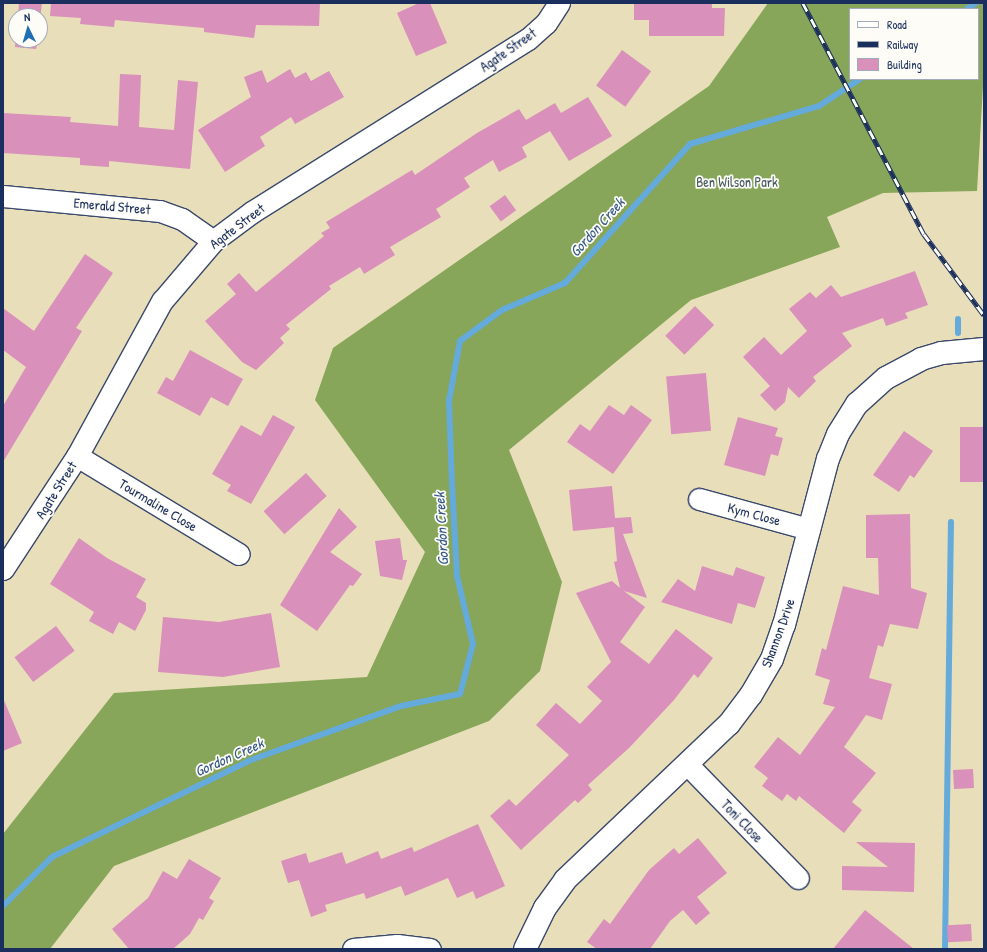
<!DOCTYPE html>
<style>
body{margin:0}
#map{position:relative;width:987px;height:952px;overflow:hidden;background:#e8deb9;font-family:"Patrick Hand",sans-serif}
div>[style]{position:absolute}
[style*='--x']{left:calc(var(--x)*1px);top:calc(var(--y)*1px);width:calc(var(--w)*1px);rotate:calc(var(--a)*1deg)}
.forest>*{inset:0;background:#87a65a}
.stream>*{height:6px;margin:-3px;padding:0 3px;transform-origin:3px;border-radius:3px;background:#64aada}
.building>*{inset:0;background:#d990ba;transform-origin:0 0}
.roads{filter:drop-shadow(1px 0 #3a496c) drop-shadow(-1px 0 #3a496c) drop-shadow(0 1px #3a496c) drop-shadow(0 -1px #3a496c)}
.minor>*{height:21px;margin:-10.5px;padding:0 10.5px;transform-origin:10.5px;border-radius:10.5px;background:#fff}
.tertiary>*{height:22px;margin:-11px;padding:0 11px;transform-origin:11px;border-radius:11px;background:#fff}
.rail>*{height:4.5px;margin-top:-2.25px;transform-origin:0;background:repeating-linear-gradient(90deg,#fdfcf7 0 9px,#1b2f5e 0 18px);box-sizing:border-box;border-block:1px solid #1b2f5e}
span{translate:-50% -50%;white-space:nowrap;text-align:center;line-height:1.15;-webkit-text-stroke:3.5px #fdfcf7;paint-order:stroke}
.street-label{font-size:14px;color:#1b2f5e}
.park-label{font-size:14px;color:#465a60}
.water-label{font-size:15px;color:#355a89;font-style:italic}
.frame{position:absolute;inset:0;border:4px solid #1b2f5e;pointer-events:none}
.legend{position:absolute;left:849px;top:8px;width:130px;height:72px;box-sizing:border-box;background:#fdfcf7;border:1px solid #a3aaba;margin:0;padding:5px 7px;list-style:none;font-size:12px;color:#1b2f5e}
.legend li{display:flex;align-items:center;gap:8px;height:20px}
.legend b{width:20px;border:1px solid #a3aaba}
.north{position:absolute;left:8px;top:8px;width:40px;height:40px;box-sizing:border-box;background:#fdfcf7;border:1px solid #a3aaba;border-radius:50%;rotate:355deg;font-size:11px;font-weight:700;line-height:16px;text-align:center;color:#1b2f5e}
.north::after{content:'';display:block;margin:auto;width:14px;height:18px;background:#1f6fb2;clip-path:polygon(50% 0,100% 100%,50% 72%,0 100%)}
</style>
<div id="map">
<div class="forest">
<i style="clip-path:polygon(evenodd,768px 3px,984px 3px,984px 68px,977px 191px,883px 193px,827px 217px,840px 247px,691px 300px,509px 450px,562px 582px,540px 671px,489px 721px,114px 866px,50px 949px,3px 949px,3px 834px,114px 693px,367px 677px,425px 552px,315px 400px,333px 348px,709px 86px,768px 3px,850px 9px,978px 9px,978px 79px,850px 79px,850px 9px)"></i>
</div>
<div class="stream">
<i style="--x:967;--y:9;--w:11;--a:-34"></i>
<i style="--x:958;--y:333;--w:14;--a:-90"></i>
<i style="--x:3;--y:906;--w:69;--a:-45"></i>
<i style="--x:52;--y:857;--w:221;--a:-26"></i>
<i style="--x:251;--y:760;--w:159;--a:-19.8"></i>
<i style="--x:401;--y:706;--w:60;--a:-11.5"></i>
<i style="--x:460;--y:694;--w:52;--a:-75.4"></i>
<i style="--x:473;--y:644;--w:70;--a:-103.2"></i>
<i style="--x:457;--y:576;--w:93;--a:-93.1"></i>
<i style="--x:452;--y:483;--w:82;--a:-92.1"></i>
<i style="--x:449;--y:401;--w:61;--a:-79.6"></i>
<i style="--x:460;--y:341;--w:52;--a:-36.4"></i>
<i style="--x:502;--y:310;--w:69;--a:-23.2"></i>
<i style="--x:565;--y:283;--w:187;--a:-48"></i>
<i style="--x:690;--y:144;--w:134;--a:-16.4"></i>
<i style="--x:819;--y:106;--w:49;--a:-33.4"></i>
<i style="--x:945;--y:949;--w:427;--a:-89.2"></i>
</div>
<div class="building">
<i style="clip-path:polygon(19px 3px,42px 3px,40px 19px,40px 16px,18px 16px)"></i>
<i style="clip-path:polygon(51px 3px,320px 3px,319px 26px,256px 25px,254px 38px,204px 32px,204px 28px,115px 20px,114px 27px,80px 24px,81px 18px,50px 16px)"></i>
<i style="clip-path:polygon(419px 3px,430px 3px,447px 43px,416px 56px,397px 13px)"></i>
<i style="clip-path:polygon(634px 3px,712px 3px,712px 8px,725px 8px,724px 36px,649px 36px,649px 20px,634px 20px)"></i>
<i style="clip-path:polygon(16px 36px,16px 40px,38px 40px,36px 49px,15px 47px)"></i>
<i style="left:622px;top:50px;width:36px;height:44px;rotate:36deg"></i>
<i style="clip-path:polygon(290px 69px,295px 78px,306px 72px,311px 81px,329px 71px,344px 97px,295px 124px,291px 117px,260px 137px,265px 146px,225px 172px,198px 130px,251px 97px,244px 77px,262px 70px,267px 83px)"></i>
<i style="clip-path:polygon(120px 74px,141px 75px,139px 127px,174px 130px,178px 80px,198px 82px,190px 169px,109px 161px,109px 167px,80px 165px,80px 158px,3px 153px,3px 113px,71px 117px,70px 122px,118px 126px)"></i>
<i style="clip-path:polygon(588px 97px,612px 136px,569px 161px,550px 131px,522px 147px,527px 157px,499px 172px,493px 160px,464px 178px,470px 187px,436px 209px,441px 217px,390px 247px,395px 255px,364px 274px,360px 267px,329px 286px,331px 289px,286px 325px,290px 329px,280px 338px,284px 343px,256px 370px,242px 362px,205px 321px,236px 294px,227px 284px,239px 273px,256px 292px,324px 236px,321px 233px,330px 228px,326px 222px,412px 170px,415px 175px,477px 133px,519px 109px,526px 120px,555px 103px,561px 113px)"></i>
<i style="left:505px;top:195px;width:19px;height:19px;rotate:54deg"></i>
<i style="clip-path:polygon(85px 254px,113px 273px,76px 328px,82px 331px,3px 462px,3px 406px,26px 367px,3px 350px,3px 308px,34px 331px)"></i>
<i style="clip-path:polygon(915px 271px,928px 305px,905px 313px,908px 318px,886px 326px,883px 318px,842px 333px,852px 346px,813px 377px,816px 381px,799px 398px,788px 387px,785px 402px,775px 411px,760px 395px,770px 386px,743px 357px,764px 337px,781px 355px,807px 331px,789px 309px,810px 292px,816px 298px,831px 285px,841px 297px)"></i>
<i style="left:695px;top:306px;width:27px;height:42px;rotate:45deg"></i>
<i style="clip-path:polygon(190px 350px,243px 379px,228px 406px,211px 397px,200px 416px,157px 393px,166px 377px,173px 381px)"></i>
<i style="left:706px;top:373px;width:58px;height:40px;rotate:85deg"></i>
<i style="clip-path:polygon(609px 405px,624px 415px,631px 405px,652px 420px,613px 474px,567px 442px,580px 424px,590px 431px)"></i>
<i style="clip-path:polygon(273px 415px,295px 427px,251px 504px,227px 491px,231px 485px,212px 474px,241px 425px,261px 436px)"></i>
<i style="clip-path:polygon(738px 417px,778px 428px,775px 436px,783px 438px,778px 456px,771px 454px,765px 476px,724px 465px)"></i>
<i style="left:960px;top:427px;width:24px;height:55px"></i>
<i style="clip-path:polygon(904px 431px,933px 451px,914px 478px,910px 475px,899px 492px,873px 475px)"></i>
<i style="left:306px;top:473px;width:31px;height:57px;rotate:48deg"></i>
<i style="clip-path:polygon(612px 486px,615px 518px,631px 517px,633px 533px,623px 534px,647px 598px,624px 591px,645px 607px,620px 642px,649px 664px,676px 629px,713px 658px,698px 678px,694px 674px,674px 700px,629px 748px,588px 785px,592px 790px,578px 803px,575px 800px,521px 850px,490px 816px,509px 799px,516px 806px,569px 755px,536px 725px,556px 703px,580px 724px,602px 701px,587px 687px,611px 662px,576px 593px,612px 581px,620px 588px,614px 562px,617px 561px,614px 527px,573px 531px,569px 490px)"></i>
<i style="clip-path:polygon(339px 508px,357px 527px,330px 552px,362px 574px,353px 586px,350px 585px,317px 631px,280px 605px)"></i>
<i style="clip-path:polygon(910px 514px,911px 588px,927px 593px,918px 629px,890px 624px,883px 647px,878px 645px,869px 678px,892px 684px,882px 720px,866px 715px,844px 747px,876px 773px,852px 802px,862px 810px,844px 833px,799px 796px,796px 801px,787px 794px,782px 801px,762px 786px,768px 778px,754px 767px,778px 737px,800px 755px,835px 707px,823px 704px,830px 680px,815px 675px,822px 648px,826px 650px,843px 586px,879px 595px,878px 558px,866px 558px,866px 515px)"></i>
<i style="clip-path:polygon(79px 538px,107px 558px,146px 579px,136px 597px,146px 603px,146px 610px,135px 631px,119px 622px,113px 634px,89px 621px,94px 612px,50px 584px)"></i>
<i style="clip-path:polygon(400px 538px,403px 560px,407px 560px,402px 580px,380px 576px,375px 541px)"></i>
<i style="clip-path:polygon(702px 566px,733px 576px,736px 567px,765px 577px,755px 608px,738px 603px,732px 624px,661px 602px,678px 579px,695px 591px)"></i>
<i style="clip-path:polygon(271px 613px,280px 667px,223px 677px,158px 672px,163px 617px,219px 622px)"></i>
<i style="left:56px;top:626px;width:31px;height:52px;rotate:53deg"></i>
<i style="clip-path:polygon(3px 698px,22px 743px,3px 751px)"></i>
<i style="left:973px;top:769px;width:19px;height:20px;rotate:87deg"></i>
<i style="clip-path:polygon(478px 824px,505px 886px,476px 899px,473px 891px,457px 898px,448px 878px,405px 896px,401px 886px,366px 899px,364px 893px,325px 905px,327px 911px,311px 917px,299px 880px,288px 883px,281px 861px,306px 853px,309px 863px,342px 852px,346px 864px,378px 851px,381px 859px,412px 847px,414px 852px)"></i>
<i style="clip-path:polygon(698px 838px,727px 873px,697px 897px,710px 913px,696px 925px,683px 910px,670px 921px,650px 949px,597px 949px,587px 942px,604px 919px,610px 924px,649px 870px,674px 848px,679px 854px)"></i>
<i style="clip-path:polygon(856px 842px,915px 843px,914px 892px,842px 890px,842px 866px,888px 867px)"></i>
<i style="clip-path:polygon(189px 859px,221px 878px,209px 898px,214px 901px,203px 920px,199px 918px,190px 934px,173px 949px,129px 949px,112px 929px,148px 898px,163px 871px,177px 879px)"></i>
<i style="clip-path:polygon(865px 910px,914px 949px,833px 949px)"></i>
<i style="left:971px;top:924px;width:17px;height:24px;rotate:87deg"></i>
</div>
<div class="roads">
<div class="minor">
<i style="--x:3;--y:196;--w:158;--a:5.5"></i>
<i style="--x:160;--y:211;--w:23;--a:20"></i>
<i style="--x:182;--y:219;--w:38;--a:35"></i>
<i style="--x:77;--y:456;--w:189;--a:31.2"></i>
<i style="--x:699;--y:499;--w:114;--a:15.3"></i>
<i style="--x:3;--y:569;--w:135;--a:-56.8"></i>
<i style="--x:77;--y:456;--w:177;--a:-61.3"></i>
<i style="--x:162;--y:301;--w:79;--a:-49.6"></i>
<i style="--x:213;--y:241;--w:49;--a:-36.6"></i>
<i style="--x:252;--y:212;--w:326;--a:-32.1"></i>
<i style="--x:528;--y:39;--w:24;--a:-42"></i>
<i style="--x:546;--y:23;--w:24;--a:-57"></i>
<i style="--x:687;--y:764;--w:159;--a:45.8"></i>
<i style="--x:353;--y:949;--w:44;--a:-5.2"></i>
<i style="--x:397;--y:945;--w:33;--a:7"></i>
</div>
<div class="tertiary">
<i style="--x:525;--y:949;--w:46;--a:-64"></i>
<i style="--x:545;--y:908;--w:34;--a:-54"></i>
<i style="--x:565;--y:880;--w:226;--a:-43.6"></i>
<i style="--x:729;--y:724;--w:36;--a:-53"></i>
<i style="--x:751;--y:695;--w:42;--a:-59.7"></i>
<i style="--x:772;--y:659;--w:36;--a:-71"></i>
<i style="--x:784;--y:625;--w:172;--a:-75.2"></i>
<i style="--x:828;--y:459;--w:27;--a:-68"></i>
<i style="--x:838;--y:434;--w:36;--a:-58"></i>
<i style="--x:857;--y:404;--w:39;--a:-42"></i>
<i style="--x:886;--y:378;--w:40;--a:-28"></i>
<i style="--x:921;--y:359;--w:22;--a:-16"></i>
<i style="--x:942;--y:353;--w:42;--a:-5.4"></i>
</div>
</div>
<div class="rail">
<i style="--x:803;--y:3;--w:261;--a:62.4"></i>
<i style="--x:924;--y:234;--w:101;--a:53.5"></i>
</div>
<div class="street-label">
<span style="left:508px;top:50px;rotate:-35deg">Agate Street</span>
<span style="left:112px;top:206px;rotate:5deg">Emerald Street</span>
<span style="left:237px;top:226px;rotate:-37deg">Agate Street</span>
<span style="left:56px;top:490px;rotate:-58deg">Agate Street</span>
<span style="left:158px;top:505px;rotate:31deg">Tourmaline Close</span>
<span style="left:754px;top:514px;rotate:15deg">Kym Close</span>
<span style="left:778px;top:633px;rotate:-70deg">Shannon Drive</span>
<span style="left:742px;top:821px;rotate:46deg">Toni Close</span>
</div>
<div class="park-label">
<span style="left:737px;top:182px">Ben Wilson Park</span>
</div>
<div class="water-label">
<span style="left:597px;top:227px;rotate:-48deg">Gordon Creek</span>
<span style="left:441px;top:529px;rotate:-93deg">Gordon Creek</span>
<span style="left:229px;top:757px;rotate:-24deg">Gordon Creek</span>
</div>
<div class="frame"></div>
<ul class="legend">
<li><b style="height:5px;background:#fff"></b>Road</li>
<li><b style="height:5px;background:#1b2f5e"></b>Railway</li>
<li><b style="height:11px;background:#d990ba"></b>Building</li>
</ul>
<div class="north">N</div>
</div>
